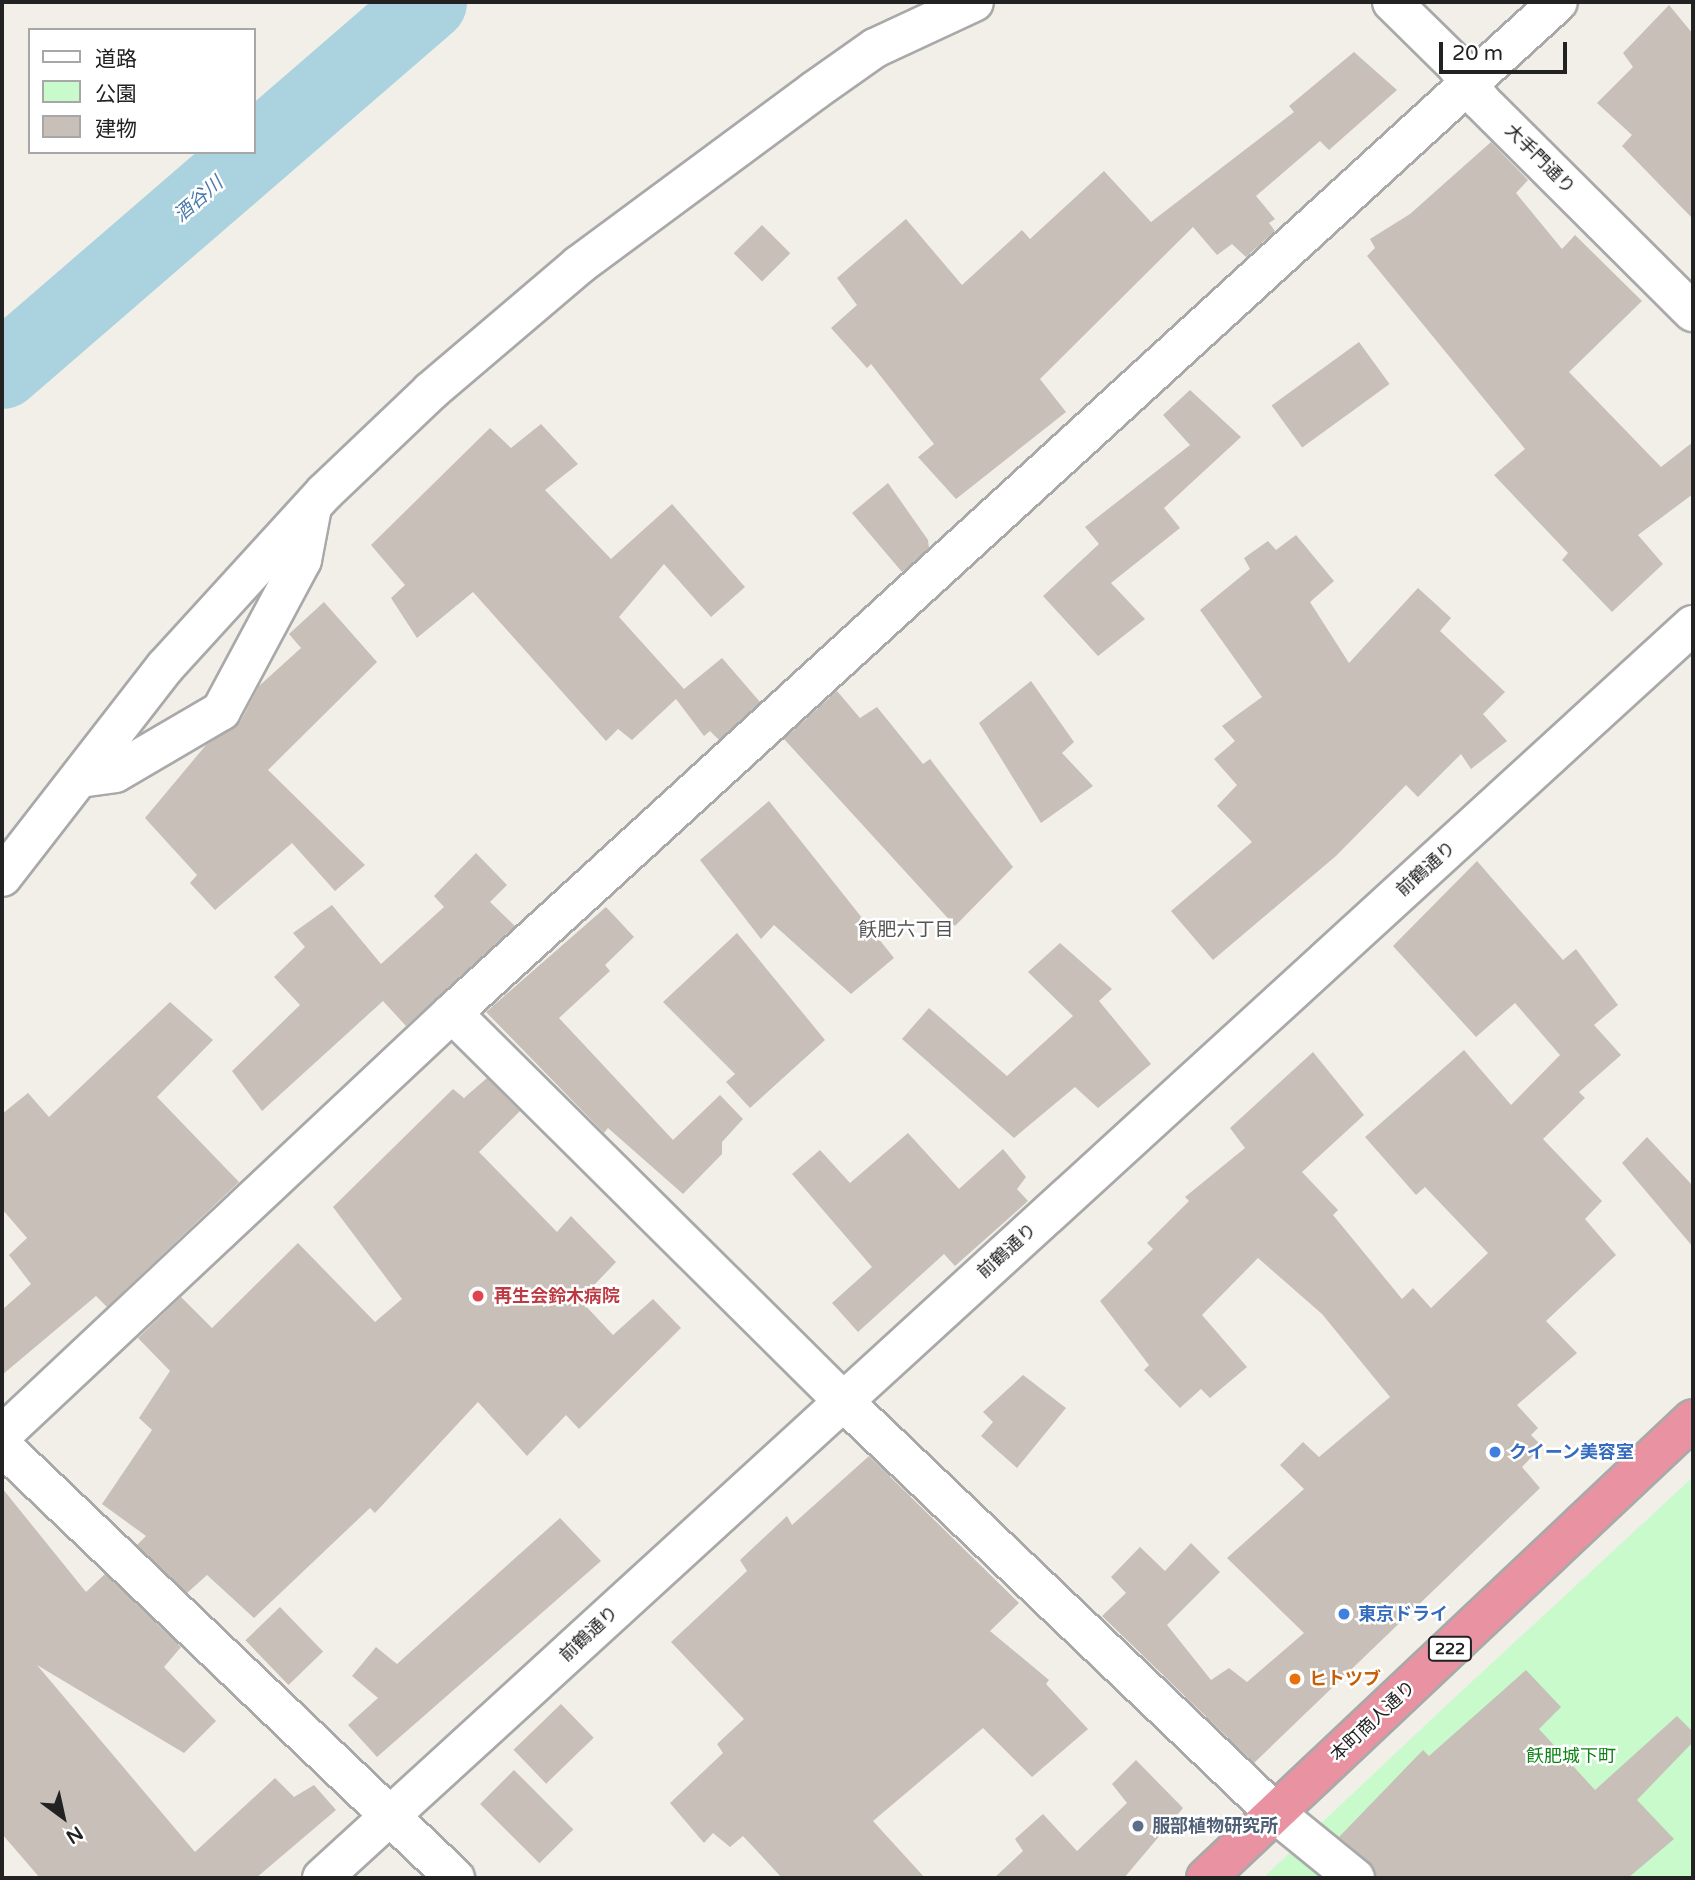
<!DOCTYPE html>
<meta charset="utf-8">
<style>
body{margin:0}
#map{position:relative;width:1695px;height:1880px;overflow:hidden;background:#f2efe9;font-family:"Varela Round","Noto Sans JP",sans-serif}
div>[style]{position:absolute}
[style*='--x']{left:calc(var(--x)*1px);top:calc(var(--y)*1px);width:calc(var(--w)*1px);rotate:calc(var(--a)*1deg)}
.park>*{inset:0;background:#c8facc}
.river>*{height:77px;margin:-38.5px;padding:0 38.5px;transform-origin:38.5px;border-radius:38.5px;background:#aad3df}
.building>*{inset:0;background:#c7bfb8;transform-origin:0 0}
.roads{filter:drop-shadow(2px 0 #a9a9a9) drop-shadow(-2px 0 #a9a9a9) drop-shadow(0 2px #a9a9a9) drop-shadow(0 -2px #a9a9a9)}
.street>*{height:38px;margin:-19px;padding:0 19px;transform-origin:19px;border-radius:19px;background:#fff}
.highway>*{height:38px;margin:-19px;padding:0 19px;transform-origin:19px;border-radius:19px;background:#e892a2}
.dots>*{width:19px;height:19px;translate:-50% -50%;box-sizing:border-box;border:4px solid #fff;border-radius:50%}
span{translate:-50% -50%;white-space:nowrap;text-align:center;line-height:1.15;-webkit-text-stroke:5px #fff;paint-order:stroke}
.shield-label span{padding:2px 5px;background:#fff;border:2px solid;border-radius:5px;-webkit-text-stroke-width:0}
.shield-label{font-size:16px;color:#222;font-weight:700}
.street-label{font-size:18px;color:#222}
.health-label{font-size:18px;color:#be3a42;font-weight:700}
.left{translate:0 -50%;text-align:left}
.shop-label{font-size:18px;color:#366cbe;font-weight:700}
.food-label{font-size:18px;color:#c56008;font-weight:700}
.park-label{font-size:18px;color:#0c8416}
.service-label{font-size:18px;color:#4e5e75;font-weight:700}
.water-label{font-size:19px;color:#4a7aab;font-style:italic}
.neighbourhood-label{font-size:19px;color:#555}
.frame{position:absolute;inset:0;border:4px solid #222;pointer-events:none}
.legend{position:absolute;left:28px;top:28px;width:228px;height:126px;box-sizing:border-box;background:#fff;border:2px solid #a7a7a7;margin:0;padding:9px 12px;list-style:none;font-size:21px;color:#222}
.legend li{display:flex;align-items:center;gap:14px;height:35px}
.legend b{width:35px;border:2px solid #a7a7a7}
.north{position:absolute;left:28px;top:1782px;width:70px;height:70px;-webkit-text-stroke:5px #fff;paint-order:stroke;rotate:147deg;font-size:19px;font-weight:700;line-height:28px;text-align:center;color:#222}
.north::after{content:'';display:block;margin:auto;width:24px;height:32px;background:#222;clip-path:polygon(50% 0,100% 100%,50% 72%,0 100%)}
.scale{position:absolute;left:1439px;top:42px;width:128px;height:32px;box-sizing:border-box;border:4px solid #222;border-top:0;padding-left:9px;font-size:21px;line-height:24px;white-space:nowrap;color:#222;-webkit-text-stroke:5px #fff;paint-order:stroke}
</style>
<div id="map">
<div class="park">
<i style="clip-path:polygon(1693px 1477px,1693px 1878px,1263px 1878px,1451px 1701px)"></i>
</div>
<div class="river">
<i style="--x:2;--y:370;--w:563;--a:-40.82"></i>
</div>
<div class="building">
<i style="clip-path:polygon(1669px 5px,1693px 34px,1693px 219px,1622px 146px,1632px 135px,1597px 103px,1633px 67px,1623px 53px)"></i>
<i style="clip-path:polygon(1354px 52px,1397px 90px,1329px 150px,1320px 141px,1256px 196px,1275px 219px,1269px 223px,1275px 231px,1246px 257px,1232px 244px,1217px 255px,1193px 227px,1040px 379px,1066px 412px,956px 499px,918px 457px,934px 444px,871px 364px,867px 368px,831px 328px,857px 305px,837px 278px,906px 219px,962px 285px,1022px 230px,1030px 239px,1104px 171px,1151px 222px,1294px 112px,1289px 106px)"></i>
<i style="clip-path:polygon(1491px 142px,1528px 180px,1516px 193px,1562px 249px,1575px 235px,1642px 301px,1569px 372px,1661px 467px,1693px 442px,1693px 494px,1638px 535px,1663px 564px,1612px 612px,1562px 560px,1568px 553px,1494px 475px,1525px 449px,1367px 256px,1375px 248px,1370px 239px,1410px 214px)"></i>
<i style="left:762px;top:225px;width:40px;height:40px;rotate:45deg"></i>
<i style="left:1359px;top:342px;width:52px;height:108px;rotate:54deg"></i>
<i style="clip-path:polygon(1190px 390px,1241px 437px,1164px 508px,1180px 528px,1111px 583px,1145px 619px,1098px 656px,1043px 596px,1099px 544px,1085px 527px,1190px 445px,1163px 415px)"></i>
<i style="clip-path:polygon(541px 424px,578px 464px,545px 490px,611px 559px,672px 504px,745px 587px,711px 617px,664px 564px,619px 617px,684px 689px,722px 658px,760px 702px,719px 740px,710px 731px,704px 736px,676px 699px,632px 740px,618px 729px,606px 741px,473px 592px,417px 638px,391px 598px,405px 585px,371px 545px,490px 428px,511px 448px)"></i>
<i style="clip-path:polygon(888px 483px,928px 540px,929px 548px,902px 572px,852px 513px)"></i>
<i style="clip-path:polygon(1296px 535px,1334px 581px,1310px 602px,1349px 663px,1418px 588px,1451px 618px,1440px 631px,1505px 692px,1483px 714px,1507px 741px,1471px 769px,1461px 754px,1418px 797px,1406px 785px,1336px 856px,1213px 960px,1171px 911px,1252px 842px,1217px 806px,1237px 785px,1214px 759px,1235px 741px,1222px 726px,1262px 697px,1200px 610px,1250px 569px,1244px 558px,1268px 541px,1276px 550px)"></i>
<i style="clip-path:polygon(324px 602px,377px 662px,268px 770px,365px 865px,335px 891px,292px 843px,215px 910px,190px 883px,197px 875px,145px 818px,206px 745px,240px 722px,259px 686px,301px 648px,289px 634px)"></i>
<i style="clip-path:polygon(1031px 681px,1074px 742px,1062px 753px,1093px 786px,1041px 823px,979px 723px)"></i>
<i style="clip-path:polygon(837px 691px,860px 718px,877px 707px,923px 764px,930px 759px,1013px 867px,955px 926px,784px 739px)"></i>
<i style="clip-path:polygon(769px 801px,894px 958px,851px 994px,774px 925px,761px 939px,700px 860px)"></i>
<i style="clip-path:polygon(476px 853px,507px 885px,490px 902px,515px 926px,406px 1026px,383px 1001px,262px 1111px,232px 1071px,300px 1005px,274px 977px,305px 947px,293px 933px,332px 905px,381px 964px,444px 907px,434px 896px)"></i>
<i style="clip-path:polygon(1477px 861px,1563px 960px,1576px 949px,1618px 1005px,1594px 1025px,1621px 1055px,1579px 1092px,1585px 1098px,1543px 1139px,1602px 1201px,1585px 1219px,1616px 1255px,1546px 1321px,1577px 1353px,1517px 1405px,1538px 1428px,1531px 1435px,1542px 1446px,1522px 1467px,1540px 1488px,1254px 1763px,1102px 1616px,1126px 1593px,1111px 1577px,1140px 1547px,1165px 1571px,1191px 1543px,1220px 1572px,1167px 1625px,1211px 1680px,1229px 1668px,1247px 1682px,1304px 1633px,1227px 1558px,1304px 1489px,1280px 1465px,1303px 1442px,1319px 1457px,1390px 1397px,1322px 1314px,1258px 1258px,1202px 1315px,1247px 1367px,1210px 1398px,1201px 1389px,1180px 1408px,1144px 1370px,1149px 1365px,1100px 1301px,1153px 1249px,1147px 1243px,1189px 1201px,1185px 1197px,1245px 1148px,1230px 1128px,1313px 1052px,1364px 1115px,1302px 1172px,1338px 1210px,1333px 1215px,1402px 1299px,1413px 1288px,1431px 1308px,1488px 1253px,1425px 1187px,1416px 1195px,1365px 1137px,1464px 1050px,1511px 1105px,1560px 1055px,1515px 1003px,1476px 1037px,1393px 946px)"></i>
<i style="clip-path:polygon(606px 907px,634px 937px,605px 965px,610px 971px,559px 1018px,673px 1140px,720px 1095px,743px 1119px,722px 1142px,722px 1154px,683px 1194px,608px 1128px,604px 1133px,486px 1012px)"></i>
<i style="clip-path:polygon(737px 933px,825px 1040px,750px 1108px,726px 1082px,735px 1074px,663px 1002px)"></i>
<i style="clip-path:polygon(1060px 943px,1112px 989px,1099px 1001px,1151px 1064px,1098px 1108px,1075px 1087px,1014px 1138px,902px 1039px,929px 1008px,1007px 1076px,1073px 1016px,1028px 972px)"></i>
<i style="clip-path:polygon(170px 1002px,213px 1040px,157px 1097px,239px 1182px,107px 1307px,96px 1296px,2px 1375px,2px 1310px,31px 1284px,9px 1255px,27px 1238px,2px 1209px,2px 1114px,28px 1093px,49px 1117px)"></i>
<i style="clip-path:polygon(487px 1078px,520px 1111px,479px 1152px,557px 1232px,571px 1216px,616px 1262px,580px 1300px,613px 1335px,653px 1299px,681px 1328px,579px 1429px,566px 1415px,527px 1456px,478px 1402px,375px 1513px,370px 1508px,254px 1618px,207px 1575px,187px 1593px,137px 1545px,146px 1536px,102px 1504px,152px 1430px,139px 1418px,170px 1371px,138px 1338px,181px 1297px,212px 1328px,298px 1243px,375px 1322px,402px 1299px,333px 1207px,453px 1089px,464px 1098px)"></i>
<i style="clip-path:polygon(908px 1133px,959px 1189px,1003px 1149px,1026px 1177px,1017px 1189px,1028px 1201px,955px 1266px,944px 1254px,858px 1332px,832px 1303px,872px 1267px,792px 1174px,820px 1150px,850px 1183px)"></i>
<i style="clip-path:polygon(1647px 1137px,1693px 1186px,1693px 1247px,1622px 1163px)"></i>
<i style="clip-path:polygon(1023px 1375px,1066px 1408px,1017px 1468px,981px 1436px,993px 1422px,983px 1412px)"></i>
<i style="clip-path:polygon(869px 1456px,1019px 1603px,990px 1631px,1049px 1680px,1046px 1684px,1088px 1729px,1032px 1777px,983px 1728px,873px 1821px,925px 1878px,782px 1878px,743px 1836px,730px 1847px,713px 1833px,704px 1843px,670px 1803px,723px 1753px,717px 1744px,744px 1719px,671px 1642px,747px 1571px,740px 1560px,787px 1516px,792px 1525px)"></i>
<i style="clip-path:polygon(2px 1488px,86px 1592px,105px 1574px,181px 1647px,164px 1667px,216px 1721px,184px 1753px,37px 1665px,195px 1852px,275px 1778px,294px 1797px,314px 1785px,336px 1810px,256px 1878px,40px 1878px,2px 1834px)"></i>
<i style="clip-path:polygon(560px 1518px,601px 1561px,377px 1757px,348px 1725px,378px 1698px,352px 1676px,376px 1647px,397px 1664px)"></i>
<i style="left:280px;top:1607px;width:62px;height:48px;rotate:46deg"></i>
<i style="clip-path:polygon(1526px 1670px,1561px 1707px,1539px 1729px,1595px 1790px,1677px 1716px,1693px 1732px,1693px 1742px,1637px 1800px,1674px 1839px,1628px 1878px,1376px 1878px,1369px 1862px,1339px 1837px,1423px 1750px,1429px 1756px)"></i>
<i style="left:561px;top:1704px;width:47px;height:66px;rotate:46deg"></i>
<i style="clip-path:polygon(1136px 1760px,1183px 1808px,1124px 1878px,994px 1878px,1023px 1851px,1015px 1839px,1043px 1814px,1077px 1851px,1127px 1803px,1112px 1784px)"></i>
<i style="left:514px;top:1770px;width:84px;height:48px;rotate:45deg"></i>
</div>
<div class="roads">
<div class="street">
<i style="--x:1392;--y:2;--w:90;--a:44.5"></i>
<i style="--x:1456;--y:65;--w:44;--a:55.2"></i>
<i style="--x:1481;--y:101;--w:299;--a:44.9"></i>
<i style="--x:80;--y:778;--w:35;--a:-8"></i>
<i style="--x:115;--y:773;--w:123;--a:-30.3"></i>
<i style="--x:221;--y:711;--w:171;--a:-61.8"></i>
<i style="--x:302;--y:560;--w:54;--a:-79.3"></i>
<i style="--x:2;--y:877;--w:266;--a:-52.2"></i>
<i style="--x:165;--y:667;--w:237;--a:-47.6"></i>
<i style="--x:325;--y:492;--w:146;--a:-43.6"></i>
<i style="--x:431;--y:391;--w:194;--a:-40.4"></i>
<i style="--x:579;--y:265;--w:292;--a:-36.5"></i>
<i style="--x:814;--y:91;--w:75;--a:-35.2"></i>
<i style="--x:875;--y:48;--w:109;--a:-24.9"></i>
<i style="--x:452;--y:1013;--w:551;--a:44.78"></i>
<i style="--x:843;--y:1401;--w:597;--a:43.64"></i>
<i style="--x:1275;--y:1813;--w:103;--a:39.1"></i>
<i style="--x:2;--y:1435;--w:617;--a:-43.16"></i>
<i style="--x:452;--y:1013;--w:1498;--a:-42.43"></i>
<i style="--x:2;--y:1446;--w:626;--a:43.64"></i>
<i style="--x:322;--y:1878;--w:1857;--a:-42.43"></i>
</div>
<div class="highway">
<i style="--x:1206;--y:1878;--w:669;--a:-43.3"></i>
</div>
</div>
<div class="dots">
<i style="left:478px;top:1296px;background:#e0444e"></i>
<i style="left:1495px;top:1452px;background:#3f7fe0"></i>
<i style="left:1344px;top:1614px;background:#3f7fe0"></i>
<i style="left:1295px;top:1679px;background:#e8710a"></i>
<i style="left:1138px;top:1826px;background:#5c6f8a"></i>
</div>
<div class="shield-label">
<span style="left:1450px;top:1649px">222</span>
</div>
<div class="street-label">
<span style="left:1540px;top:159px;rotate:45deg">大手門通り</span>
<span style="left:1426px;top:869px;rotate:-42deg">前鶴通り</span>
<span style="left:1007px;top:1251px;rotate:-42deg">前鶴通り</span>
<span style="left:589px;top:1634px;rotate:-43deg">前鶴通り</span>
<span style="left:1373px;top:1721px;rotate:-43deg">本町商人通り</span>
</div>
<div class="health-label">
<span class="left" style="left:494px;top:1296px">再生会鈴木病院</span>
</div>
<div class="shop-label">
<span class="left" style="left:1509px;top:1452px">クイーン美容室</span>
<span class="left" style="left:1358px;top:1614px">東京ドライ</span>
</div>
<div class="food-label">
<span class="left" style="left:1309px;top:1679px">ヒトツブ</span>
</div>
<div class="park-label">
<span style="left:1571px;top:1756px">飫肥城下町</span>
</div>
<div class="service-label">
<span class="left" style="left:1152px;top:1826px">服部植物研究所</span>
</div>
<div class="water-label">
<span style="left:199px;top:200px;rotate:-41deg">酒谷川</span>
</div>
<div class="neighbourhood-label">
<span style="left:906px;top:931px">飫肥六丁目</span>
</div>
<div class="frame"></div>
<ul class="legend">
<li><b style="height:9px;background:#fff"></b>道路</li>
<li><b style="height:19px;background:#c8facc"></b>公園</li>
<li><b style="height:19px;background:#c7bfb8"></b>建物</li>
</ul>
<div class="north">N</div>
<div class="scale">20 m</div>
</div>
